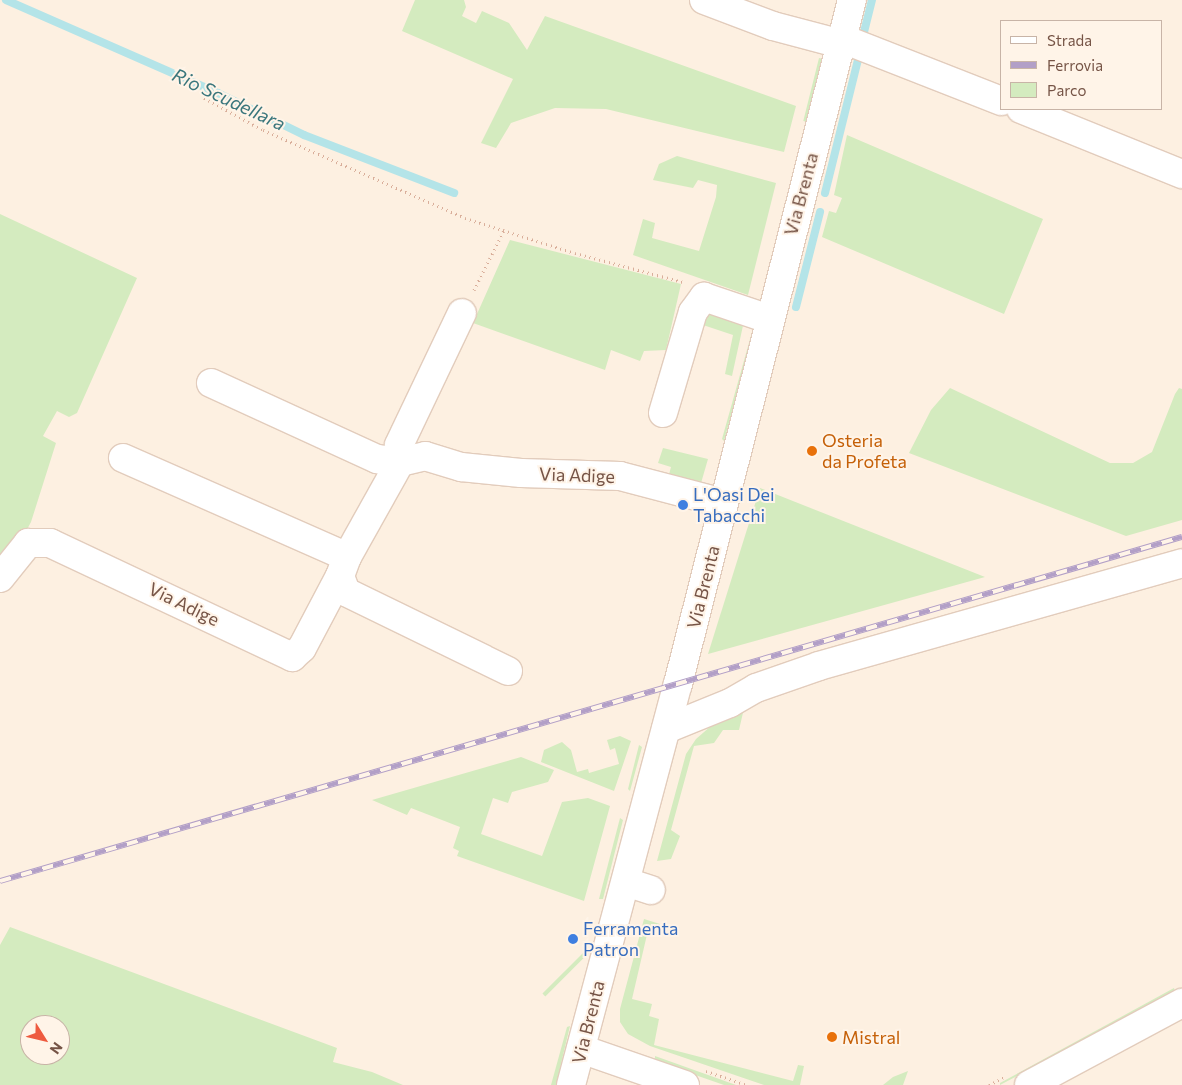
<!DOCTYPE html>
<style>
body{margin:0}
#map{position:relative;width:1182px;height:1085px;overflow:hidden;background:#fdf0e1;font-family:Commissioner,sans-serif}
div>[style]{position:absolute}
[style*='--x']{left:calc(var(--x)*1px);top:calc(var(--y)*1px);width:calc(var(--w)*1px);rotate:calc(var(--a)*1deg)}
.green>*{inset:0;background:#d4ebbf;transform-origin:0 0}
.stream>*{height:8px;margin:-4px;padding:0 4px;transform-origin:4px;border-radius:4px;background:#b4e4e8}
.path>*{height:3px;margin-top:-1.5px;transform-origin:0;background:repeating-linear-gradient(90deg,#d9ae9a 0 1px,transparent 0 5px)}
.roads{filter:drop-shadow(1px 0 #e2ccbc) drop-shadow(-1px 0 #e2ccbc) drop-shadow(0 1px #e2ccbc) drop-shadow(0 -1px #e2ccbc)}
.minor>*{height:28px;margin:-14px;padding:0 14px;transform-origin:14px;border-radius:14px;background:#fff}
.rail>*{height:5.5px;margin-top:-2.75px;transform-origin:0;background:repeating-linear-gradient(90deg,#fff4e8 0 11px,#b29fc7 0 22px);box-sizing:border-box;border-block:1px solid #b29fc7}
.dots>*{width:14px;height:14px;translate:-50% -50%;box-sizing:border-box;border:2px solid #fff4e8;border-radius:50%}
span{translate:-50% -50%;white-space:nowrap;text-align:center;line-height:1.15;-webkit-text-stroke:4px #fff4e8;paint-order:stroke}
.street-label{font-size:18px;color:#765446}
.food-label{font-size:18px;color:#c56008}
.left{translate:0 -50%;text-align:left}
.shop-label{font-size:18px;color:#366cbe}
.water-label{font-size:19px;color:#3a767c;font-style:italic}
.legend{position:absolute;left:1000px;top:20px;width:162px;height:90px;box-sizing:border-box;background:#fff4e8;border:1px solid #c8b4a7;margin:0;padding:6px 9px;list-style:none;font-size:15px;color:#765446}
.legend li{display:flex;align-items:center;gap:10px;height:25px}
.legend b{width:25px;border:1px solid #c8b4a7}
.north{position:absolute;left:20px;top:1015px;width:50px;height:50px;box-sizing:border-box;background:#fff4e8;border:1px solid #c8b4a7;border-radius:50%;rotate:126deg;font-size:14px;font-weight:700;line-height:20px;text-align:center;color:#765446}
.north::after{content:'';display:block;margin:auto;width:18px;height:22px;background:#ee5a3f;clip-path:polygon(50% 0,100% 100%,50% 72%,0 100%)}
</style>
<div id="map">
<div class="green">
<i style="clip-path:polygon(415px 0,464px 0,466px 7px,462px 16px,476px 23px,482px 11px,509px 23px,527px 50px,545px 16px,796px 106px,784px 152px,606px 109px,555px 108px,511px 123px,496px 148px,481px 143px,513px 79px,402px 31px)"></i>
<i style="left:819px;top:58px;width:4px;height:65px;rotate:14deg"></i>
<i style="clip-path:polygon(847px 135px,1043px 219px,1004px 314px,822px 237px,829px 211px,836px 213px,842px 198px,834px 195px)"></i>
<i style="clip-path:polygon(677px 156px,776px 183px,748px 295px,633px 255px,643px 219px,655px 223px,652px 238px,699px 251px,716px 197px,717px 185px,698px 180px,693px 188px,653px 180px,659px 164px)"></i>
<i style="clip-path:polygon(0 214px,137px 278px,77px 413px,69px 417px,57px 411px,43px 436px,56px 443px,31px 522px,16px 550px,0 570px)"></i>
<i style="clip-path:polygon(510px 240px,681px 284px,666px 350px,644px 351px,640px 361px,611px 350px,605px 370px,473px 323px)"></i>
<i style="clip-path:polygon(707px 308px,744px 321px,732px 376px,725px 374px,733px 335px,694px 322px)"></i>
<i style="clip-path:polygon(752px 332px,753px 334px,724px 441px,722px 439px)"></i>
<i style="clip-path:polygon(950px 388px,1110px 463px,1133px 463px,1152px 452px,1175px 394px,1179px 388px,1182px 389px,1182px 520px,1126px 536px,909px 453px,931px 410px)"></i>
<i style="clip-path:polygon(663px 448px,708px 459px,699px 490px,667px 482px,671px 467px,658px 463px)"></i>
<i style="clip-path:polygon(760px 488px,985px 577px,708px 654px)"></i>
<i style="clip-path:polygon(745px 704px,739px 730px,723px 730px,714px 743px,694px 746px,671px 830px,680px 836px,671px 859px,657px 861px,686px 754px,696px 739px,719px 719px)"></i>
<i style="clip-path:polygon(620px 736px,631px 741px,614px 791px,541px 762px,544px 750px,562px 742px,571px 750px,577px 772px,588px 769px,589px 773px,619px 764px,615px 748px,610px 750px,607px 740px)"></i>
<i style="clip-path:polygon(639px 745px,642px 747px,630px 791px,628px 789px)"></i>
<i style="clip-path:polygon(521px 757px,554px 770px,548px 782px,512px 792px,508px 803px,493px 798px,481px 834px,542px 856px,562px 802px,588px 798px,610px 806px,584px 901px,457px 856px,459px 851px,453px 848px,460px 827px,411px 808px,407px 815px,372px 800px)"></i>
<i style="clip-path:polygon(620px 818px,623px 820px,603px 899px,599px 899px)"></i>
<i style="clip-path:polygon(644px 919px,660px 924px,659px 928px,649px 926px,632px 999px,652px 1004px,649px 1016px,659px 1019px,654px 1045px,793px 1081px,798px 1065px,804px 1066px,800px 1085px,764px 1085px,650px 1046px,628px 1034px,620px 1022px,620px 1009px)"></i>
<i style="clip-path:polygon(evenodd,10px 927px,337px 1048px,333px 1062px,372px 1072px,403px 1085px,0 1085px,0 945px,10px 927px,30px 1025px,60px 1025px,60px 1055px,30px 1055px,30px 1025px)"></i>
<i style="left:587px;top:949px;width:4px;height:63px;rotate:45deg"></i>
<i style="clip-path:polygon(1174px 988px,1175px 992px,1000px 1085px,1000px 1083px)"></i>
<i style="clip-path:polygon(570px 1026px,556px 1085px,551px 1085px,567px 1027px)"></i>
<i style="clip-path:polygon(655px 1056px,736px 1085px,724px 1085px,655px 1061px)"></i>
<i style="clip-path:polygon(908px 1071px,903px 1085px,883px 1085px,893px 1077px)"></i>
</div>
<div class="stream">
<i style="--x:6;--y:0;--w:232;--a:23.7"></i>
<i style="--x:218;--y:93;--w:96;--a:26"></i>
<i style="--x:304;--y:135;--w:161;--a:21.1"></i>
<i style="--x:864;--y:32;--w:33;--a:-76"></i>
<i style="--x:825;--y:193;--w:141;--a:-76.1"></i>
<i style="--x:796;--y:307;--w:98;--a:-75.8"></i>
</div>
<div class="path">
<i style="--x:204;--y:98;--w:67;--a:28.5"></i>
<i style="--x:263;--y:130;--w:220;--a:23.5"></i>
<i style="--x:465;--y:218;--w:115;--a:17.7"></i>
<i style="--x:575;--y:253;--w:112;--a:15"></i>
<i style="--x:474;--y:290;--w:67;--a:-63.4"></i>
<i style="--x:706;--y:1071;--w:43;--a:18.9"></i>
<i style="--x:989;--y:1085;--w:17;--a:-28"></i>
</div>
<div class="roads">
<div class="minor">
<i style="--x:704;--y:0;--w:74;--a:20.6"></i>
<i style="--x:773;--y:26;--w:70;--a:14.8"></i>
<i style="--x:843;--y:39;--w:170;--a:21.4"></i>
<i style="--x:1021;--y:109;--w:174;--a:22"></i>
<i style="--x:211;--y:383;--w:183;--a:24.6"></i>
<i style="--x:377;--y:459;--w:23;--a:7"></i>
<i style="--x:400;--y:462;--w:17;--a:-93"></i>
<i style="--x:399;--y:445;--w:146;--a:-64.5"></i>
<i style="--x:663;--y:413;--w:105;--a:-73.5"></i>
<i style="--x:693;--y:312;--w:19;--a:-54"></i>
<i style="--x:704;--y:297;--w:69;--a:18.7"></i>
<i style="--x:123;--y:458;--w:245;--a:23.8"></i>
<i style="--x:0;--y:578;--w:45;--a:-51.3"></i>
<i style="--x:28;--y:543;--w:22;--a:0"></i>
<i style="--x:50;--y:543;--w:268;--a:25.2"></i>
<i style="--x:292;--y:657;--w:13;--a:-42"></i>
<i style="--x:302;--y:648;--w:81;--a:-62.2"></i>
<i style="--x:508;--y:671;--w:180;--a:-154"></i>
<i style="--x:346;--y:592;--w:17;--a:-111"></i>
<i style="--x:340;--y:576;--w:20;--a:-70"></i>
<i style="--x:347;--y:557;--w:109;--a:-60.8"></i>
<i style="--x:400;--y:462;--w:26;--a:-13"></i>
<i style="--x:425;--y:456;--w:38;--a:17"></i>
<i style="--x:461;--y:467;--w:60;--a:5.7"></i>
<i style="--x:521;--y:473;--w:99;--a:1.7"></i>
<i style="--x:620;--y:476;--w:106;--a:14.7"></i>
<i style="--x:666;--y:729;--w:69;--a:-22.1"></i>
<i style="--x:730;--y:703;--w:30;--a:-30"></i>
<i style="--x:756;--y:688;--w:67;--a:-19.2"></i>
<i style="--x:819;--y:666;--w:377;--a:-15.8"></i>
<i style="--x:626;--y:882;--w:26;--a:18"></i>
<i style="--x:581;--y:1049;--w:110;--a:19.1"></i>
<i style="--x:571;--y:1085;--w:415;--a:-75.1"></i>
<i style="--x:678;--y:684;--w:706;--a:-75.73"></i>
<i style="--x:1029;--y:1085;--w:174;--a:-28.2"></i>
</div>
</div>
<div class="rail">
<i style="--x:0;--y:881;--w:1231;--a:-16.23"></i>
</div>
<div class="dots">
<i style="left:812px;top:451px;background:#e8710a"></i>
<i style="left:683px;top:505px;background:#3f7fe0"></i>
<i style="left:573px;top:939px;background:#3f7fe0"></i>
<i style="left:832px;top:1037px;background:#e8710a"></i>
</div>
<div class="street-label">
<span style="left:801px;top:194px;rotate:-75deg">Via Brenta</span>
<span style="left:577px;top:475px;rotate:2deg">Via Adige</span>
<span style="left:703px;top:587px;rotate:-76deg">Via Brenta</span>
<span style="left:184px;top:604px;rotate:26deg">Via Adige</span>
<span style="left:588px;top:1022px;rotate:-76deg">Via Brenta</span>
</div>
<div class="food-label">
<span class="left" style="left:822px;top:451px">Osteria<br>da Profeta</span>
<span class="left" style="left:842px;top:1037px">Mistral</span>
</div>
<div class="shop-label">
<span class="left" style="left:693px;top:505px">L'Oasi Dei<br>Tabacchi</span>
<span class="left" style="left:583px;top:939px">Ferramenta<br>Patron</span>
</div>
<div class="water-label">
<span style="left:229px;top:99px;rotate:25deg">Rio Scudellara</span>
</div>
<ul class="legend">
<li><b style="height:6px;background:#fff"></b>Strada</li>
<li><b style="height:6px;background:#b29fc7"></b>Ferrovia</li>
<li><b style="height:14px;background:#d4ebbf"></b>Parco</li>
</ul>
<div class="north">N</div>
</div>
